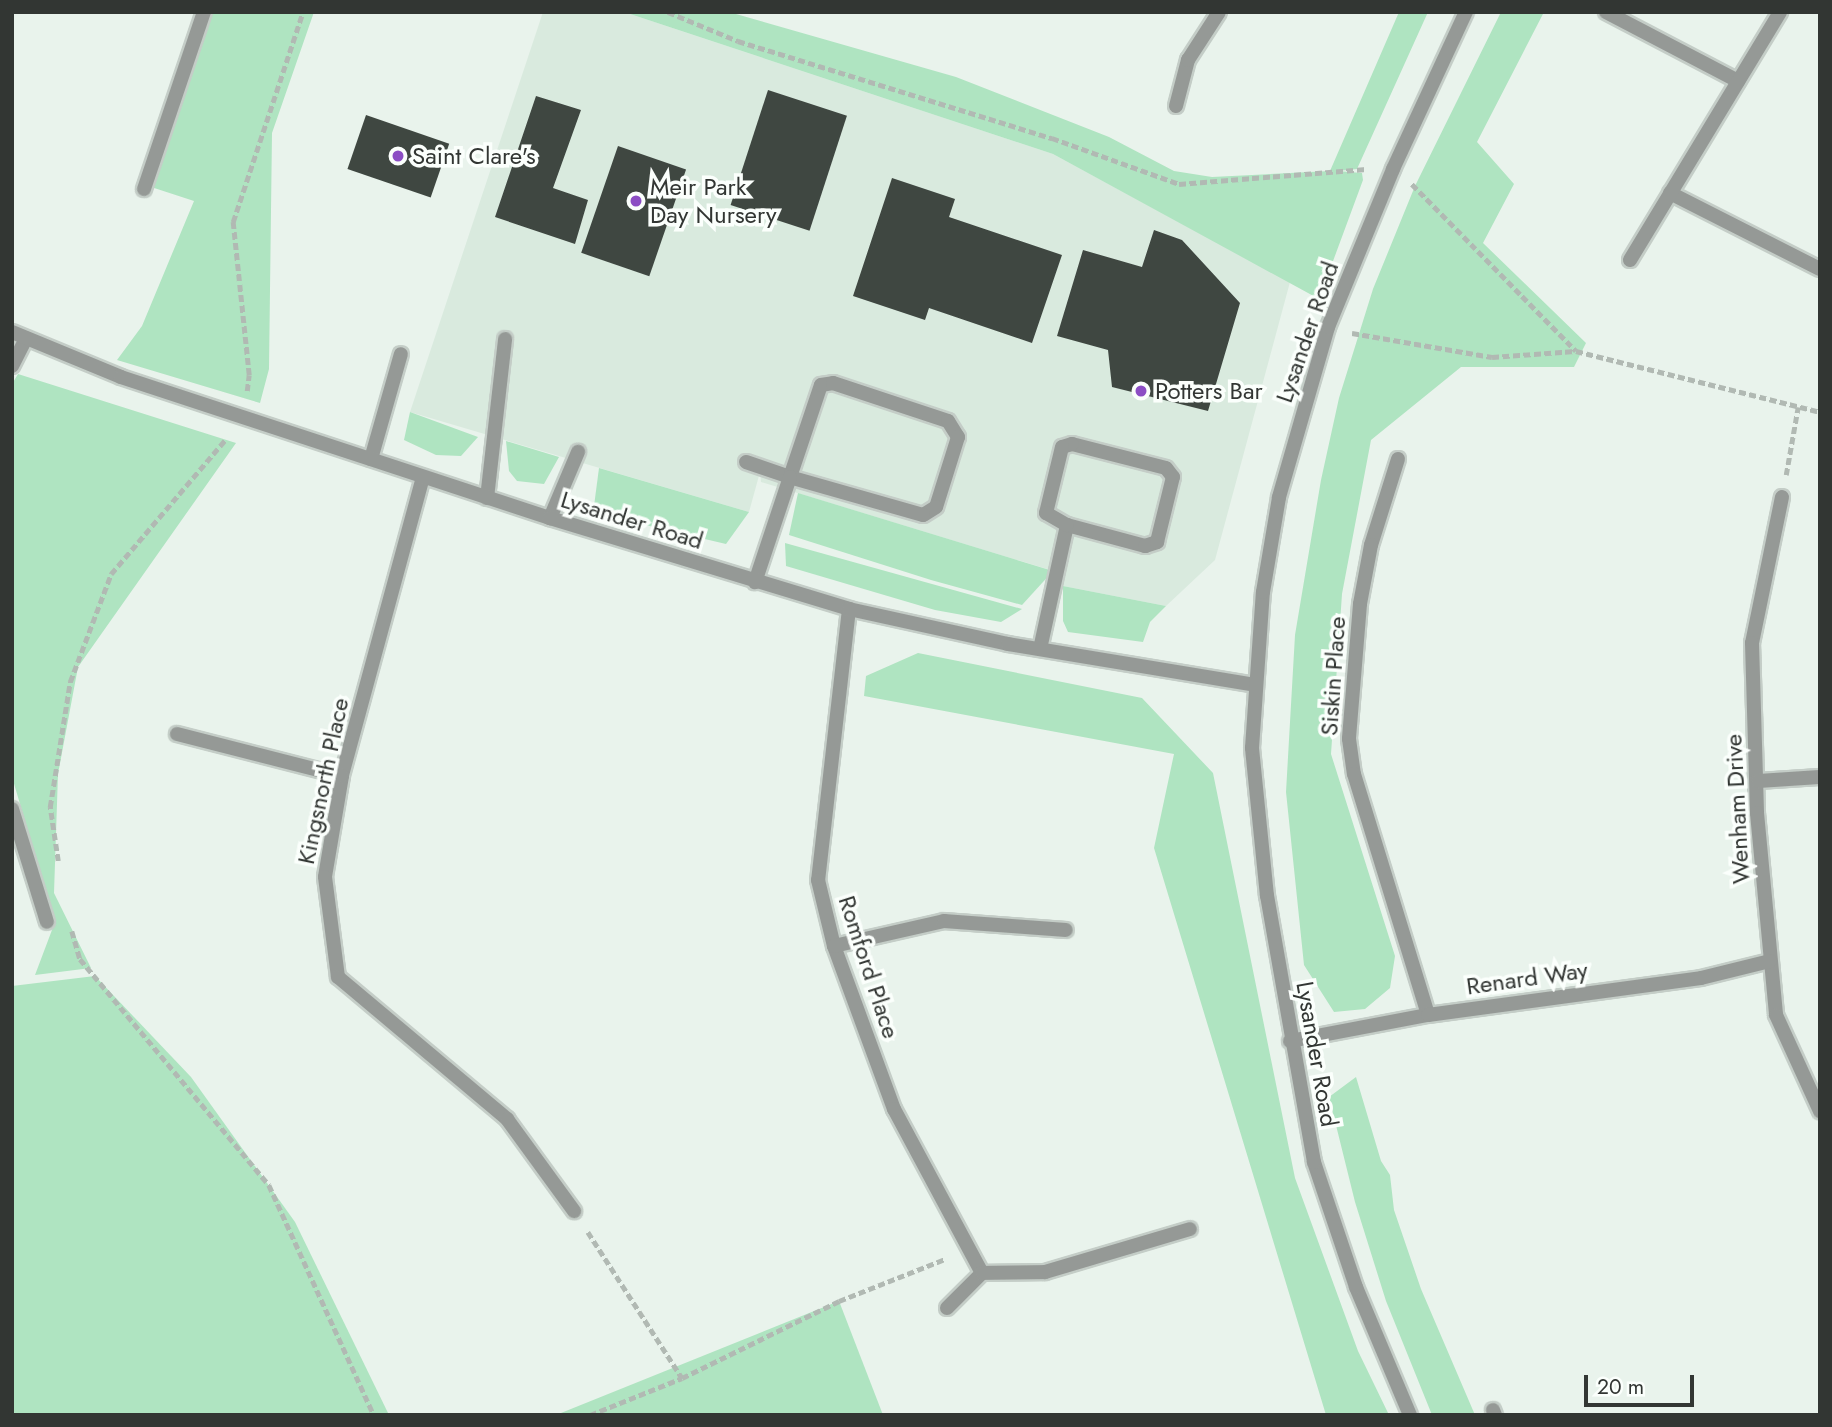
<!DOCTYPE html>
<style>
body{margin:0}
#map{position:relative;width:1832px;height:1427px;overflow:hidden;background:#e9f3ec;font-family:Jost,sans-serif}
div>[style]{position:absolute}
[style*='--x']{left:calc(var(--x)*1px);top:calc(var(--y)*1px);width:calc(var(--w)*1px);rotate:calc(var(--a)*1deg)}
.built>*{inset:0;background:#d9eade}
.green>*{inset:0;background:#afe4c1}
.building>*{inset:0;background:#3f4741;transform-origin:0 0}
.path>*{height:4.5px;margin-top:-2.25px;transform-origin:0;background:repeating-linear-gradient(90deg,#b1b9b3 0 7px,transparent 0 10.5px)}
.roads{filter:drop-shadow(2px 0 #c4cdc7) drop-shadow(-2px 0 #c4cdc7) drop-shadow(0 2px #c4cdc7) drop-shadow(0 -2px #c4cdc7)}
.service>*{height:14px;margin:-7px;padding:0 7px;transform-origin:7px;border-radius:7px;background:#959996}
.minor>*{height:14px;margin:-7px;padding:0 7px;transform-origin:7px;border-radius:7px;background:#959996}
.tertiary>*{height:14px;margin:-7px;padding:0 7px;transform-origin:7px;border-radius:7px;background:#959996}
.dots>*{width:19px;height:19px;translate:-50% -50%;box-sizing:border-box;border:4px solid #fbfffc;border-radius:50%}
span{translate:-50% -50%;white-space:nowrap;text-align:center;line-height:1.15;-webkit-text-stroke:7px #fbfffc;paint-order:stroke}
.poi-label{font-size:24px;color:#323633}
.left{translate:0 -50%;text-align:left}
.street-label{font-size:24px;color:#323633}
.frame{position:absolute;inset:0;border:14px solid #323633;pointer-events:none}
.scale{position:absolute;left:1584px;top:1375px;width:110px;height:32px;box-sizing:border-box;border:4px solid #323633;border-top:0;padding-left:9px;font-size:21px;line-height:24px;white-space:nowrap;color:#323633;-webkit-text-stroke:5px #fbfffc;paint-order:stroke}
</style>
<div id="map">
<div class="built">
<i style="clip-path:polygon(543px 12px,624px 12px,1053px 154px,1290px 282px,1215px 560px,1166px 606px,1063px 586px,1057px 572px,761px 482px,760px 472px,749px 512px,410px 412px)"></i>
</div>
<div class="green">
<i style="clip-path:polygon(204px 12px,314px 12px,272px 133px,269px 369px,260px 403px,117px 360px,142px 326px,194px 201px,145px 185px)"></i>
<i style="clip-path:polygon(624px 12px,729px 12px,956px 77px,1109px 137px,1174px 171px,1212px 177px,1330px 171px,1399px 12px,1428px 12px,1357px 169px,1337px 171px,1362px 173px,1363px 180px,1319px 299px,1053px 154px)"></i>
<i style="clip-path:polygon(1501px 12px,1544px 12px,1477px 142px,1514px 184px,1483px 243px,1586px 343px,1574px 367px,1461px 367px,1371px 440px,1342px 594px,1331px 754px,1395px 956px,1390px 988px,1365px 1009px,1334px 1012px,1304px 965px,1286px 792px,1295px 635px,1321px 480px,1339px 398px,1373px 289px,1415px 186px)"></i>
<i style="clip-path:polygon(18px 374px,236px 443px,78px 667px,58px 774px,54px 893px,91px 968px,35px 975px,55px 922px,12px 777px,12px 384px)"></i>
<i style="clip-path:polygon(410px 412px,478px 437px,461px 456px,436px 455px,404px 440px)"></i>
<i style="clip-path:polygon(506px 441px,559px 457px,544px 484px,517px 481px,509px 471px)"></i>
<i style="clip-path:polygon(599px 468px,749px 512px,726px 544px,607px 516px,594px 506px)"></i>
<i style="clip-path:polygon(798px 493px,1053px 571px,1022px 605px,931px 580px,789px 535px)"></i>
<i style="clip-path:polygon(785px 543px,1022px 609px,1001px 622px,935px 610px,786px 566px)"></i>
<i style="clip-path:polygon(1063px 586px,1166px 606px,1150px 622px,1143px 642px,1068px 632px,1063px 621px)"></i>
<i style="clip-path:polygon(918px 653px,1142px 698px,1213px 773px,1295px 1178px,1358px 1351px,1389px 1415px,1326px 1415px,1154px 848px,1174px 754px,864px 696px,866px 676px)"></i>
<i style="clip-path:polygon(95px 976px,191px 1077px,295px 1222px,389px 1415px,12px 1415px,12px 986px)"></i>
<i style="clip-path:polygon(1356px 1077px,1381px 1161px,1390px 1175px,1394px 1210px,1421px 1289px,1475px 1415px,1432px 1415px,1386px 1301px,1355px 1202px,1329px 1097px)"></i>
<i style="clip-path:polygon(839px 1301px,883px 1415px,556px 1415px)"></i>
</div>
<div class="building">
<i style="left:768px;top:90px;width:83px;height:121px;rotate:18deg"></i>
<i style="clip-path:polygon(536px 96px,581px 110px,553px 188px,588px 200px,575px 244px,495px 217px)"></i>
<i style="left:366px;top:115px;width:88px;height:57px;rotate:19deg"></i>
<i style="left:618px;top:146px;width:72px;height:113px;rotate:19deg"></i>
<i style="clip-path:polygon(892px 178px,955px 199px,949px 217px,1062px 255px,1032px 343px,929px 308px,925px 320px,853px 296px)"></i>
<i style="clip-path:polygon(1154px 230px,1182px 240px,1240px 303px,1208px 411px,1112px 387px,1108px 350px,1057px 336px,1083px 250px,1142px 267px)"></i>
</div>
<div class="path">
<i style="--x:668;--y:12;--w:76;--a:22.5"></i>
<i style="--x:738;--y:41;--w:329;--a:17.2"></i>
<i style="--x:1052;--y:138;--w:135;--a:19.9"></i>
<i style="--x:1179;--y:184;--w:188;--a:-4.6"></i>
<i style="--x:1412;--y:184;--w:234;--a:45.5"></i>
<i style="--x:1576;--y:351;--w:252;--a:14"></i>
<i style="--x:1352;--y:333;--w:142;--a:9.7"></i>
<i style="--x:1492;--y:357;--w:83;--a:-4.1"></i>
<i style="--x:247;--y:391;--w:16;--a:-83"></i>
<i style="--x:249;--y:375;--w:154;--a:-96"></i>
<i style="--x:233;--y:222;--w:221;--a:-71.6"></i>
<i style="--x:1786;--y:475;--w:69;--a:-80"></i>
<i style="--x:58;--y:861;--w:55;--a:-98.4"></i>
<i style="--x:50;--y:807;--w:127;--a:-80.9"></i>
<i style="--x:70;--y:682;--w:116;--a:-69.2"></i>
<i style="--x:111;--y:574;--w:177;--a:-49.6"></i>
<i style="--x:72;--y:931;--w:29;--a:74"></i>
<i style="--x:80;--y:959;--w:295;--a:50.1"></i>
<i style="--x:269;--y:1185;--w:253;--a:65.5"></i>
<i style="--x:588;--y:1232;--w:174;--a:57.2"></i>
<i style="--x:590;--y:1415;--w:99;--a:-21.9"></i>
<i style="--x:682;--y:1378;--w:175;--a:-26.1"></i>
<i style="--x:839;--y:1301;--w:114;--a:-21.6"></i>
</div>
<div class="roads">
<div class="service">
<i style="--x:371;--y:459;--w:109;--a:-74.1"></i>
<i style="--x:746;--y:462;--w:46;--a:18.8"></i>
<i style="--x:790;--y:477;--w:97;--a:-71.4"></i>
<i style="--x:821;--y:385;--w:12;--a:-9"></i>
<i style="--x:833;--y:383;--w:121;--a:18.3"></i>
<i style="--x:948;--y:421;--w:19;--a:58"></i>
<i style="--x:958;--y:437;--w:73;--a:107.4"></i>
<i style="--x:936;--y:507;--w:15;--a:148"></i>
<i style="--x:923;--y:515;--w:138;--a:-164.1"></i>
<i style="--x:790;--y:477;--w:111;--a:108.4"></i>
<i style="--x:487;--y:498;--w:160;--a:-83.5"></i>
<i style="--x:550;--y:518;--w:72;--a:-67"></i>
<i style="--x:1040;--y:649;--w:127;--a:-77.7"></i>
<i style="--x:1067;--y:525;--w:81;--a:15.1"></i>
<i style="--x:1145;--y:546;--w:13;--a:-18"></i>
<i style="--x:1157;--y:542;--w:67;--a:-76.2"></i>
<i style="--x:1173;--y:477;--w:11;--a:-128"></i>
<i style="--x:1166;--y:468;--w:97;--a:-165.7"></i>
<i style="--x:1072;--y:444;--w:10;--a:163"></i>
<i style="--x:1062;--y:447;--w:68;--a:103.6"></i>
<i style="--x:1046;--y:513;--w:24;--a:30"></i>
<i style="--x:1045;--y:1272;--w:151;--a:-16.5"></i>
</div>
<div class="minor">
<i style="--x:1606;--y:12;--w:149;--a:27.6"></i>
<i style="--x:1176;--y:106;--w:48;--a:-75.4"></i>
<i style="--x:1188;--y:60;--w:57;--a:-57.1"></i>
<i style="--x:144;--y:189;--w:187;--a:-71.3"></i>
<i style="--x:1670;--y:193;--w:168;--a:26.9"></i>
<i style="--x:1630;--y:260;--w:290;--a:-58.8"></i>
<i style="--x:12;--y:366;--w:31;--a:-63"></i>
<i style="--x:1398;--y:459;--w:90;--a:107.4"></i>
<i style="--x:1371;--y:545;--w:60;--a:100.6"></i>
<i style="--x:1360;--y:604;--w:135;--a:94.7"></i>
<i style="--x:1349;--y:739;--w:35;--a:82"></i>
<i style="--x:1354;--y:774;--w:252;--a:72.9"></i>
<i style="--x:423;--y:477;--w:310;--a:105.2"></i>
<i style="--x:342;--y:776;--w:102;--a:99.6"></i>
<i style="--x:325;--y:877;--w:101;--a:82.6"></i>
<i style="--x:338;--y:977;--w:221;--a:40"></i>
<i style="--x:507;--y:1119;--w:114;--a:53.9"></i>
<i style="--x:1782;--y:497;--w:149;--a:101.6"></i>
<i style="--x:1752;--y:643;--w:170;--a:88.3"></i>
<i style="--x:1757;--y:813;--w:203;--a:84.6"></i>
<i style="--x:1776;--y:1015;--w:106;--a:65.4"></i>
<i style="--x:849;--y:609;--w:273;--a:96.5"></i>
<i style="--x:818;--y:880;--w:68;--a:76.4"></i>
<i style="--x:834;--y:946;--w:174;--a:69.8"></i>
<i style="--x:894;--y:1109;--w:186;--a:61.8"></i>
<i style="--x:177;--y:734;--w:170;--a:14.3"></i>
<i style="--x:1758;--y:781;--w:62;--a:-3.7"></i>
<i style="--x:12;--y:809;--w:118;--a:72.8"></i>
<i style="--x:834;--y:946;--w:113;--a:-12.8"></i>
<i style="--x:944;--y:921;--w:122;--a:4.2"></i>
<i style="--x:1290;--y:1041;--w:140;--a:-10.7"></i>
<i style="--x:1428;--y:1015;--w:275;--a:-7.7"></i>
<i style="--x:1701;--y:978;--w:71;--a:-13.8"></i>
<i style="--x:947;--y:1308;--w:49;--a:-45"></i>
<i style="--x:982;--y:1273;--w:63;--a:-0.9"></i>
<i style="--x:1493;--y:1410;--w:5;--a:68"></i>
</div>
<div class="tertiary">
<i style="--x:12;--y:332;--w:118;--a:22.4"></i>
<i style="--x:121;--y:377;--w:452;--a:18.2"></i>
<i style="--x:550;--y:518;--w:313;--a:16.9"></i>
<i style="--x:849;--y:609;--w:163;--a:12.4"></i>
<i style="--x:1008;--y:644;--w:251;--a:9.4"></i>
<i style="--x:1410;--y:1415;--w:139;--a:-112.9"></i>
<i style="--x:1356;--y:1287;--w:132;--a:-108.6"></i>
<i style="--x:1314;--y:1162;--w:270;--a:-100"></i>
<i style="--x:1267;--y:896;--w:149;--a:-95.8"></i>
<i style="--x:1252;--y:748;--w:156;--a:-86"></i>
<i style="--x:1263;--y:592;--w:96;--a:-80.4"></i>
<i style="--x:1279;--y:497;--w:177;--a:-73.9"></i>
<i style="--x:1328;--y:327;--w:171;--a:-67.6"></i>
<i style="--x:1393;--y:169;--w:173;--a:-65.1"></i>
</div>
</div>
<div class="dots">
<i style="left:398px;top:156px;background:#8c4ec4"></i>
<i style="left:636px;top:201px;background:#8c4ec4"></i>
<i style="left:1141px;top:391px;background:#8c4ec4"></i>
</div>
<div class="poi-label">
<span class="left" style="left:412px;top:156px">Saint Clare's</span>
<span class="left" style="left:650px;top:201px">Meir Park<br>Day Nursery</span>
<span class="left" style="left:1155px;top:391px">Potters Bar</span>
</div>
<div class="street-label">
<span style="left:1307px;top:332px;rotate:-71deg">Lysander Road</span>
<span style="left:632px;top:520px;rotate:17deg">Lysander Road</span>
<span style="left:1333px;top:676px;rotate:-86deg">Siskin Place</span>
<span style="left:323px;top:781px;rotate:-78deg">Kingsnorth Place</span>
<span style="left:1737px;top:809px;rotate:-93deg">Wenham Drive</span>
<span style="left:869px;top:967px;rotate:72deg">Romford Place</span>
<span style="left:1527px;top:978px;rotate:-8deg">Renard Way</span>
<span style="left:1317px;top:1054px;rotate:80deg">Lysander Road</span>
</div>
<div class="frame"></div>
<div class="scale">20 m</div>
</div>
